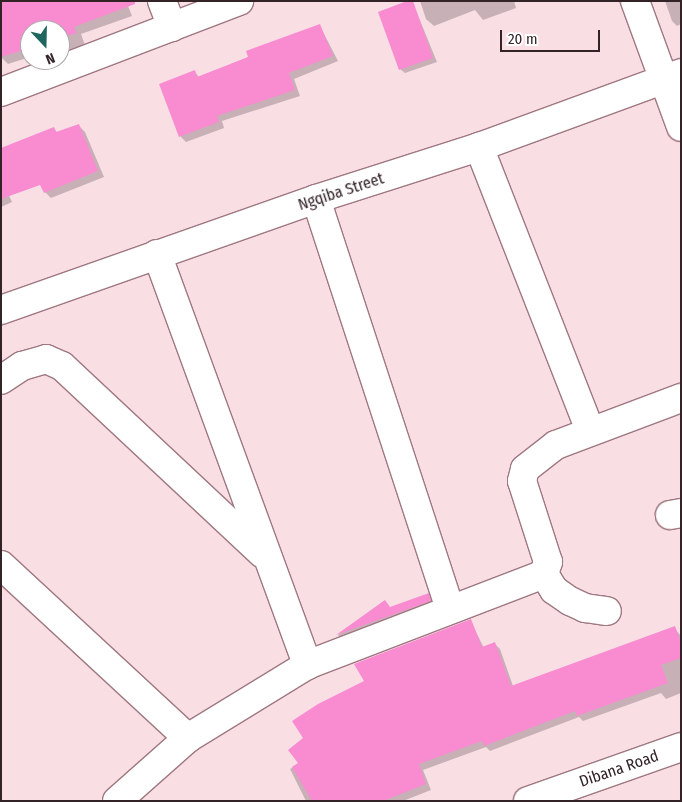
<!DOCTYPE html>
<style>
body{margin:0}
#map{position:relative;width:682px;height:802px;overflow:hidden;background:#f9dee4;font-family:"Fira Sans Condensed",sans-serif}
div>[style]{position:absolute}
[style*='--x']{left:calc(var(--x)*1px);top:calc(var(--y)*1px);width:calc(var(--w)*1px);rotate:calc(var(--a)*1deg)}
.shadow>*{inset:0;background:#0003}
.building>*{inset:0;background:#f98bd1}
.roads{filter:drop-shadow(1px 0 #9f7881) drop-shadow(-1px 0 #9f7881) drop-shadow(0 1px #9f7881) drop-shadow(0 -1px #9f7881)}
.street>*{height:28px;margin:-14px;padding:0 14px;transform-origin:14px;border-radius:14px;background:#fff}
span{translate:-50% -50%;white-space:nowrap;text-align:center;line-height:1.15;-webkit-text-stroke:4px #fff;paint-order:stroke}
.street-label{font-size:16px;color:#332327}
.frame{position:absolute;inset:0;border:2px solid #332327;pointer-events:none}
.north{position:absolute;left:20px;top:20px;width:50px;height:50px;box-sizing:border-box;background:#fff;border:1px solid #ada7a9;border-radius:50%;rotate:159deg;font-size:14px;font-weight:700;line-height:20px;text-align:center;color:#332327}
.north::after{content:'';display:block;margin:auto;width:18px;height:22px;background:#1f675e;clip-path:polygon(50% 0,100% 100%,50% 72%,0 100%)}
.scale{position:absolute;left:500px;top:30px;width:100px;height:22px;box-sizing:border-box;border:2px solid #332327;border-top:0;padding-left:6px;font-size:15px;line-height:18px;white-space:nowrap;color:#332327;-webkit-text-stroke:4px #fff;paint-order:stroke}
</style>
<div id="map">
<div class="shadow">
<i style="clip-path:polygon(1px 1px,126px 1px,132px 16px,81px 34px,86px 48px,60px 55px,60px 30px,30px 30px,30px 57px,8px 64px,1px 57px)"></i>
<i style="clip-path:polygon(412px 1px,437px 62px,405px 73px,400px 69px)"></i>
<i style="clip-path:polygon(420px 1px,514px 1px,516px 8px,483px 20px,475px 10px,434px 26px,426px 19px)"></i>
<i style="clip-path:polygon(665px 1px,681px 1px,681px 24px,677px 26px,672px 21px)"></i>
<i style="clip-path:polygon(320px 26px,338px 61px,294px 79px,300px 96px,222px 121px,224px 128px,186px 142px,181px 137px,161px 85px,194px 71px,200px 78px)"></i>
<i style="clip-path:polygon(79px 126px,85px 132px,104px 177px,51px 198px,45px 192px,54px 129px,58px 133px)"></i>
<i style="clip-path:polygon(1px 178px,12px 202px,1px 207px)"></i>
<i style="clip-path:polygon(428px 595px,435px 605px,341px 639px,338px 635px,384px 601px,390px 608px)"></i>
<i style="clip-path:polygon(470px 620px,484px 648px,495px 644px,500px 649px,513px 686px,674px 628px,681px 636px,681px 693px,666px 699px,661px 693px,583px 721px,579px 717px,490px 751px,486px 747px,423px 770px,431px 790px,403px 801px,306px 801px,290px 769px,300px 764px,305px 738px,366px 681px)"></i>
</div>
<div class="building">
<i style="clip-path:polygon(1px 1px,135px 1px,135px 4px,74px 27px,77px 33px,60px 38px,60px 30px,30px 30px,30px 48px,1px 57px)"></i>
<i style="clip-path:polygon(407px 1px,413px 1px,433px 58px,399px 70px,378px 12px)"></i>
<i style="clip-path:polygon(320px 24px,333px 56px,289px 73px,295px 90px,217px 116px,219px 122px,179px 137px,159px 84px,195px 70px,197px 77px,248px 57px,246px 51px)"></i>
<i style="clip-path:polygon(79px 124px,98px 171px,44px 193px,40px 185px,1px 199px,1px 148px,54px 127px,56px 132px)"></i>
<i style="clip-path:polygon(429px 593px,431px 601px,336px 635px,385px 600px,390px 607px)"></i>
<i style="clip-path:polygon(471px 619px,482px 647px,495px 642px,511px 686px,675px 626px,681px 643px,681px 658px,661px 665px,668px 683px,577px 716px,575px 711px,484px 746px,482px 741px,419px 764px,426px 784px,383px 801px,312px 801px,292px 767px,298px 763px,288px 750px,303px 738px,292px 721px,318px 704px,364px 681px,354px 664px)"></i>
</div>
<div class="roads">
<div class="street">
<i style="--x:162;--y:1;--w:28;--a:69"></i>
<i style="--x:635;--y:1;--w:134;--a:69.9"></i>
<i style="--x:1;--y:92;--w:255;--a:-20.9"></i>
<i style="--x:479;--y:147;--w:304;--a:68.6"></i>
<i style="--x:316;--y:199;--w:430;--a:71.9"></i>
<i style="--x:157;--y:254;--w:438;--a:69.9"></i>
<i style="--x:1;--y:310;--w:334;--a:-19.4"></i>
<i style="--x:316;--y:199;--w:171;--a:-17.7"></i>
<i style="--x:479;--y:147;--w:215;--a:-20.1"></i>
<i style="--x:1;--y:380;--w:25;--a:-34"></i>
<i style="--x:22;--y:366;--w:25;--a:-16"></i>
<i style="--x:46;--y:359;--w:17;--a:24"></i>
<i style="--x:62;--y:366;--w:274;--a:43.1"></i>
<i style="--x:670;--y:515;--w:11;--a:-10"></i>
<i style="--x:1;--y:565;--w:255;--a:42.8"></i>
<i style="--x:544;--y:574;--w:19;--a:58"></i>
<i style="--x:554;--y:590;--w:19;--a:35"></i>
<i style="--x:570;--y:601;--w:17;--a:25"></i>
<i style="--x:585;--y:608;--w:22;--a:8"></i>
<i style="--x:117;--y:801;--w:95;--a:-41.6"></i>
<i style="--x:188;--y:738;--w:140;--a:-31.5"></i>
<i style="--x:307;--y:665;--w:254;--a:-21"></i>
<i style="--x:544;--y:574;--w:13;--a:-72"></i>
<i style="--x:548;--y:562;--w:85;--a:-107.8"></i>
<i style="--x:522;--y:481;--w:12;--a:-76"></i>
<i style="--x:525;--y:469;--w:39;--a:-38"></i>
<i style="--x:556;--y:445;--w:134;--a:-20.6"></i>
<i style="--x:528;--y:801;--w:162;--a:-19.4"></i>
</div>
</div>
<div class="street-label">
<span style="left:341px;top:192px;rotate:-18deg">Ngqiba Street</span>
<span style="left:619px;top:769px;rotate:-19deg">Dibana Road</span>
</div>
<div class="frame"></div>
<div class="north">N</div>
<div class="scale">20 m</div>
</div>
